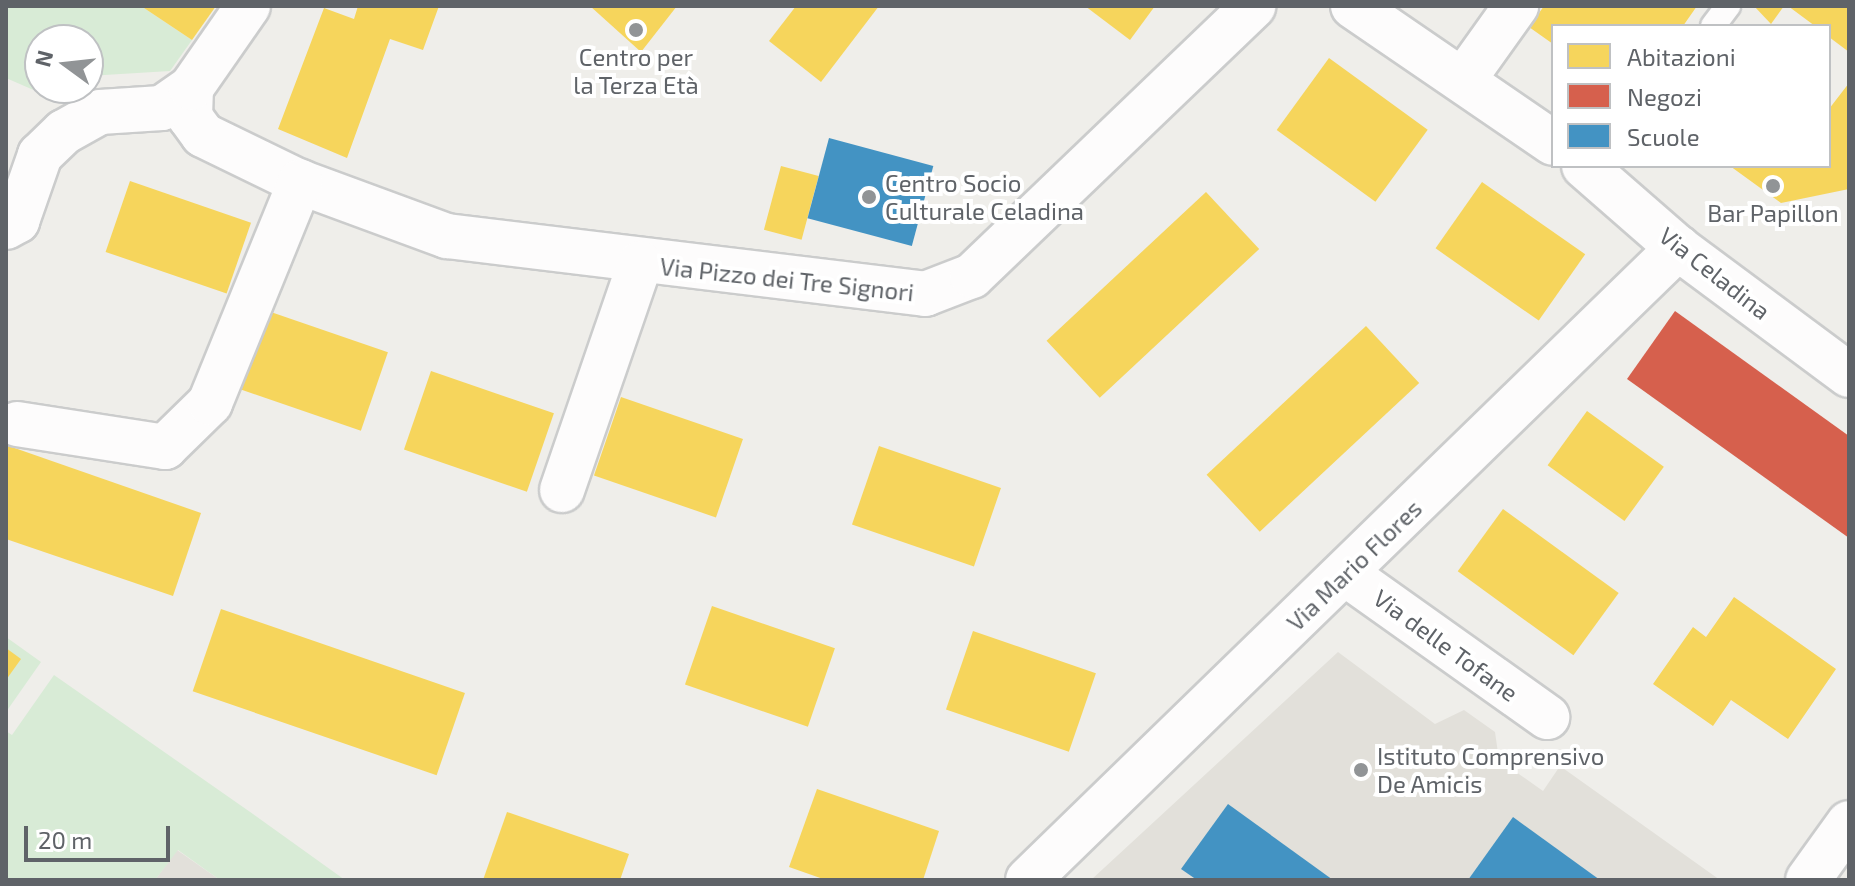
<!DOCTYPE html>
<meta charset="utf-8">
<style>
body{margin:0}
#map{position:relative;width:1855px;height:886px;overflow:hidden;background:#efeeea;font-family:"Exo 2",sans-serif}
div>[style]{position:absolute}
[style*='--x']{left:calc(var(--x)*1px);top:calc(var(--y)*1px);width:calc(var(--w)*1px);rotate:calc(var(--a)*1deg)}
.education>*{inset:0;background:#e2e0da}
.green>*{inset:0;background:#d8ebd6}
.homes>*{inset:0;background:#f6d55c;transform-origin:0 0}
.shops>*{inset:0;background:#d6604d}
.schools>*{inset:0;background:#4393c3;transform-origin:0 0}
.roads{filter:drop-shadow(2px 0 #cbcccc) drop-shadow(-2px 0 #cbcccc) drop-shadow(0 2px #cbcccc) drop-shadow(0 -2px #cbcccc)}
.lane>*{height:24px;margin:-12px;padding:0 12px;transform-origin:12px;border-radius:12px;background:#fdfcfc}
.street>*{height:44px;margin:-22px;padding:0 22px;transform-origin:22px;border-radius:22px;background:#fdfcfc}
.dots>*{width:22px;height:22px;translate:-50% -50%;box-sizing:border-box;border:4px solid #fff;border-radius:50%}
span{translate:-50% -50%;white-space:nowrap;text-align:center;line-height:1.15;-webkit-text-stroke:8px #fff;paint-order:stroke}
.poi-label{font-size:24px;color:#5f6368}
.left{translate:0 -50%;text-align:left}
.street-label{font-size:24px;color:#5f6368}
.frame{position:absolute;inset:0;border:8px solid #5f6368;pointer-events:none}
.legend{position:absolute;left:1551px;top:24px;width:280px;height:144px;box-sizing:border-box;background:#fff;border:2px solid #bfc1c3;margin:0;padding:10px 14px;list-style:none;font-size:24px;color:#5f6368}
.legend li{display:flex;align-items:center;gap:16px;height:40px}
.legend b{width:40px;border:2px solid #bfc1c3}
.north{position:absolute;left:24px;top:24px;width:80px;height:80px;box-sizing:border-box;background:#fff;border:2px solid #bfc1c3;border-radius:50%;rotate:285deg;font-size:22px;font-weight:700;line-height:32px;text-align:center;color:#5f6368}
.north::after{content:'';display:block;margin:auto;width:28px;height:36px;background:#919496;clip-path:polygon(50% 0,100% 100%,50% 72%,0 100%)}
.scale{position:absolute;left:24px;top:826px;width:146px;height:36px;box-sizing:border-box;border:4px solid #5f6368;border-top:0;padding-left:10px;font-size:24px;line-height:28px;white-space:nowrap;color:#5f6368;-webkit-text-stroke:6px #fff;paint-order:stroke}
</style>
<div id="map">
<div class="education">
<i style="clip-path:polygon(1338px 652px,1435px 724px,1464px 710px,1495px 732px,1499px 760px,1543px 791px,1560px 766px,1720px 880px,1091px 880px)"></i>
<i style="clip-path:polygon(177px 850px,220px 880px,155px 880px)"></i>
</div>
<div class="green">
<i style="clip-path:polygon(6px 6px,141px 6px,192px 40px,170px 71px,88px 76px,88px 40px,40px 40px,40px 88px,60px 88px,45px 95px,6px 78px)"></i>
<i style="clip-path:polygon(6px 637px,41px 662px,6px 712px)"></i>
<i style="clip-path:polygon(54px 675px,253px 814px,345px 880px,220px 880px,178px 850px,155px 880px,6px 880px,6px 731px,12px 735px)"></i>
</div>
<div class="homes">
<i style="clip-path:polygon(141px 6px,216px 6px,192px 40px)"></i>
<i style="clip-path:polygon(358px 6px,439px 6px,423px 50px,390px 39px,347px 158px,278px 129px,324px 8px,354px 19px)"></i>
<i style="clip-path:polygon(590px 6px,677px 6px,641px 52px)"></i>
<i style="clip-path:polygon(796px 6px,879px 6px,821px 82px,769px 41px)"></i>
<i style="clip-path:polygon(1085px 6px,1155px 6px,1130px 40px)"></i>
<i style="clip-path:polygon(1544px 6px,1697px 6px,1683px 26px,1553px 26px,1553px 44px,1529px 27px)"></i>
<i style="clip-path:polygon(1754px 6px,1784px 6px,1771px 24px)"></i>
<i style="clip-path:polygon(1788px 6px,1849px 6px,1849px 52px,1829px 37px,1829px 26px,1815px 26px)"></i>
<i style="left:1329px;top:58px;width:122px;height:89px;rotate:36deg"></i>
<i style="clip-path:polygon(1849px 83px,1849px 189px,1781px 203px,1730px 166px,1829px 166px,1829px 109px)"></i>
<i style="left:781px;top:166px;width:39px;height:66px;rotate:15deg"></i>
<i style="left:130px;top:181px;width:128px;height:75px;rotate:19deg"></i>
<i style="left:1482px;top:182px;width:126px;height:81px;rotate:35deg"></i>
<i style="left:1206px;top:192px;width:78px;height:218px;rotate:47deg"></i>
<i style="left:265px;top:310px;width:130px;height:83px;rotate:19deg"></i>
<i style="left:1366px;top:326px;width:78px;height:218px;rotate:47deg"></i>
<i style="left:431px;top:371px;width:130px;height:83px;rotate:19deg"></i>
<i style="left:621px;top:397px;width:129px;height:83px;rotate:19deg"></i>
<i style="left:1587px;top:411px;width:95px;height:67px;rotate:36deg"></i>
<i style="clip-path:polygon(6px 445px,201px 513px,173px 596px,6px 539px)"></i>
<i style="left:879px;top:446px;width:129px;height:83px;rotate:19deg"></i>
<i style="left:1503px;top:509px;width:143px;height:77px;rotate:36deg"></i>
<i style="clip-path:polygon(1734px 597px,1836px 669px,1788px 739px,1731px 700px,1713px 726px,1653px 684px,1693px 627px,1706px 637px)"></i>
<i style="left:712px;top:606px;width:130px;height:83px;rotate:19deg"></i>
<i style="left:221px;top:609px;width:258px;height:87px;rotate:19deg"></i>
<i style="left:973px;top:631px;width:130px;height:83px;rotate:19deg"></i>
<i style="clip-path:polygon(6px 648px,21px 659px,6px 680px)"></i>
<i style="clip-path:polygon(817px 789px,939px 831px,923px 880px,826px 880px,789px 867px)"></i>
<i style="clip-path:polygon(507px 812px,629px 854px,620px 880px,483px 880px)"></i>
</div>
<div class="shops">
<i style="clip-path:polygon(1675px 311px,1849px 436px,1849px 538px,1627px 379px)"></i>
</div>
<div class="schools">
<i style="left:829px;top:138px;width:108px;height:83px;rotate:15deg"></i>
<i style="clip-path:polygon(1228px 804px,1333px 880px,1197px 880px,1181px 869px)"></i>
<i style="clip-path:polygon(1513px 817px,1600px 880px,1468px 880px)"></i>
</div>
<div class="roads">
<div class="lane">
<i style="--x:1713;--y:26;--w:25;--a:-53"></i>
</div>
<div class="street">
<i style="--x:1353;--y:6;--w:242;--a:34.4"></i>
<i style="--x:1464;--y:79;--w:90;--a:-54.5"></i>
<i style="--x:191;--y:88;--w:29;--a:92"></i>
<i style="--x:190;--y:117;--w:22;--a:54"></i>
<i style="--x:203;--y:135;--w:108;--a:25.9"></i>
<i style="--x:300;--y:182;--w:157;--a:20.2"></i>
<i style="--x:447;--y:236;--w:482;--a:6.9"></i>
<i style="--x:925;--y:294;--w:50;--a:-21"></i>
<i style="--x:972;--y:276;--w:390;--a:-43.8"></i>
<i style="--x:1584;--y:166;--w:125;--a:41.1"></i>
<i style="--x:1678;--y:248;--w:213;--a:36.6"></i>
<i style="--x:6;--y:227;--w:13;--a:-29"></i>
<i style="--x:17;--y:221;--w:70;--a:-70.8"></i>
<i style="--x:40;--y:155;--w:33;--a:-44"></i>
<i style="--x:64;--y:132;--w:41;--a:-29.1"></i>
<i style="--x:100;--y:112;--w:62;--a:-3.7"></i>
<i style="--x:162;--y:108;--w:35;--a:-35"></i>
<i style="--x:191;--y:88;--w:100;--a:-55.2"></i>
<i style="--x:17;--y:424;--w:150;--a:8.8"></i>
<i style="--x:165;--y:447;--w:63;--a:-44.4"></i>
<i style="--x:210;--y:403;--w:239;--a:-67.8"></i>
<i style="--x:562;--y:490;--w:240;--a:-71"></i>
<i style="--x:1346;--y:574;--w:247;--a:35.4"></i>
<i style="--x:1028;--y:880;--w:907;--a:-44.2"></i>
<i style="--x:1808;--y:880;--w:70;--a:-54.3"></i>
</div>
</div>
<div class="dots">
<i style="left:636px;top:30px;background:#919496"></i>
<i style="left:1773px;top:186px;background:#919496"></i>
<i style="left:869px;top:197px;background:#919496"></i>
<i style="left:1361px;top:770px;background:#919496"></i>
</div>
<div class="poi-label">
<span style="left:636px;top:71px">Centro per<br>la Terza Età</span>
<span class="left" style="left:885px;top:197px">Centro Socio<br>Culturale Celadina</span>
<span style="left:1773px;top:213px">Bar Papillon</span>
<span class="left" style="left:1377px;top:770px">Istituto Comprensivo<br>De Amicis</span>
</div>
<div class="street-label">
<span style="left:1715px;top:273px;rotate:38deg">Via Celadina</span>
<span style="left:787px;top:279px;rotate:6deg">Via Pizzo dei Tre Signori</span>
<span style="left:1354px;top:565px;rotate:-44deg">Via Mario Flores</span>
<span style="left:1446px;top:645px;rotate:36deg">Via delle Tofane</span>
</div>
<div class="frame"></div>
<ul class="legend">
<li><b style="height:22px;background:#f6d55c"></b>Abitazioni</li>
<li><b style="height:22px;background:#d6604d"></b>Negozi</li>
<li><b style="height:22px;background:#4393c3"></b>Scuole</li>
</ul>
<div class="north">N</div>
<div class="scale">20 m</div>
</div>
